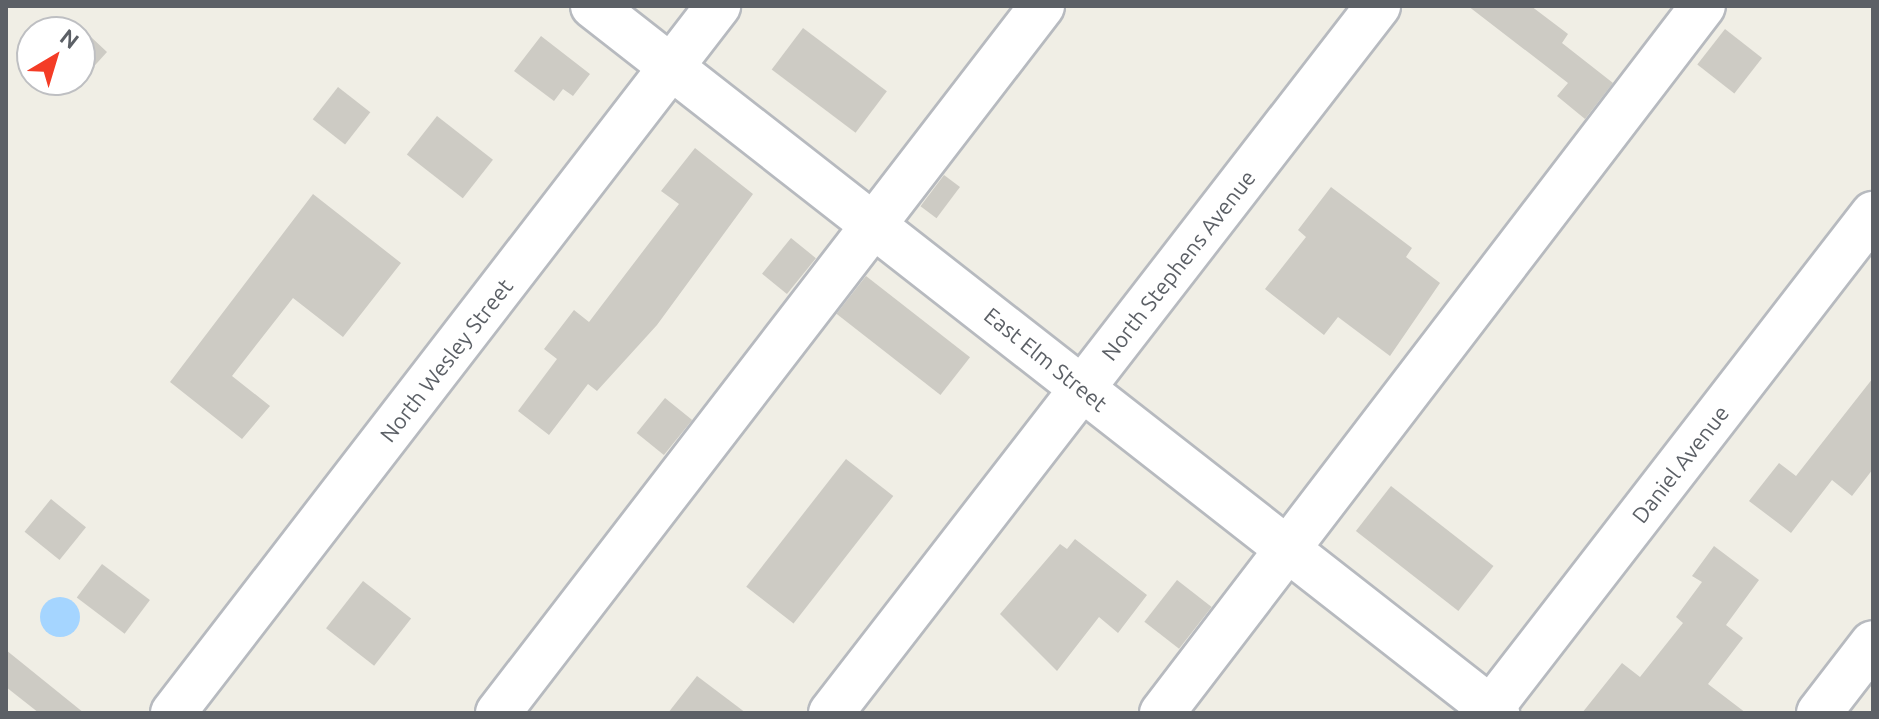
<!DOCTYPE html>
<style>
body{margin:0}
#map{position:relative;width:1879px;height:719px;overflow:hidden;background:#f0eee5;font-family:Ubuntu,sans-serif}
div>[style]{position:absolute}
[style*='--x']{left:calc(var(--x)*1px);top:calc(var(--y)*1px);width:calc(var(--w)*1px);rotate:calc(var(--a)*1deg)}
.water>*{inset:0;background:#a5d5ff}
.round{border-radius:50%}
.building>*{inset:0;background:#cdcbc4;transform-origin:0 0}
.roads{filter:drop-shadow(2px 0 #b7babf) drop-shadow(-2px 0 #b7babf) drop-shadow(0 2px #b7babf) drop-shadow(0 -2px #b7babf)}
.minor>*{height:44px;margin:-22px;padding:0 22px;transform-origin:22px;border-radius:22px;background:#fff}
span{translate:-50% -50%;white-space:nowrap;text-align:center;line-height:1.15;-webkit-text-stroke:6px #fff;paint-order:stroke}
.street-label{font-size:22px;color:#5c6066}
.frame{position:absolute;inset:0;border:8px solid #5c6066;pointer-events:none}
.north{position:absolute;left:16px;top:16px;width:80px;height:80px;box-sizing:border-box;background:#fff;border:2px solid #bebfc2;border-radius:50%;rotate:38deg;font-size:22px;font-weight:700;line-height:32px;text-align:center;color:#5c6066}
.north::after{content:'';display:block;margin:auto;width:28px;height:36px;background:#f43c26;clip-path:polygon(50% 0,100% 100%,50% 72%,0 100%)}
</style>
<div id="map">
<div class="water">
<i class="round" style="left:40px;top:597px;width:40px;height:40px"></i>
</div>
<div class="building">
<i style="clip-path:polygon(1468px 6px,1531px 6px,1568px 34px,1562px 43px,1613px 83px,1585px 119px,1557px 96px,1568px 83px)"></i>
<i style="clip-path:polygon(75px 22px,107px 52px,78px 84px,80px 32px,65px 32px)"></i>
<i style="left:803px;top:28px;width:105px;height:52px;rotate:37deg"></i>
<i style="left:1725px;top:29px;width:47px;height:45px;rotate:38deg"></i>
<i style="clip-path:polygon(541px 36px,590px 74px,573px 96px,563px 89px,554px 101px,514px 71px)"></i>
<i style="left:338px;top:87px;width:41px;height:41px;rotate:38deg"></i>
<i style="left:437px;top:116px;width:71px;height:49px;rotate:38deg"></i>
<i style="clip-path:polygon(695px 148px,753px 194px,657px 325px,597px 391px,588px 384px,549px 435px,518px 411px,557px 359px,544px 349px,574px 310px,589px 322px,679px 204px,661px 191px)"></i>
<i style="left:944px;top:175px;width:20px;height:39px;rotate:37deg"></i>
<i style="clip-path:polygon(1331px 187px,1412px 248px,1406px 257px,1440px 283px,1390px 356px,1338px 317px,1324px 335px,1265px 289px,1306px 237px,1298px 230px)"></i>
<i style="clip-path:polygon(313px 194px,401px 263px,343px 337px,293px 298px,232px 376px,270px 406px,242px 439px,170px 382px)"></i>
<i style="left:791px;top:238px;width:32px;height:46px;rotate:39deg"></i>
<i style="left:866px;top:276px;width:132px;height:48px;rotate:38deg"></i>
<i style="clip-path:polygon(1873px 378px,1873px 469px,1852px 496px,1832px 480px,1791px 533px,1749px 501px,1779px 463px,1796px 476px)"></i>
<i style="left:665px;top:398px;width:35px;height:45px;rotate:39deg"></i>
<i style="left:846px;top:459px;width:60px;height:162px;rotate:38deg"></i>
<i style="left:1391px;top:486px;width:130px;height:57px;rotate:38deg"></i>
<i style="left:51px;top:499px;width:45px;height:42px;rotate:39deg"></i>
<i style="clip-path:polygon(1075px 539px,1147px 595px,1118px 633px,1099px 617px,1057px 671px,1000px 614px,1060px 544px,1067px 549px)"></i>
<i style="clip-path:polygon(1714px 546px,1759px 580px,1726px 625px,1743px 638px,1708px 684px,1746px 713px,1582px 713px,1622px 663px,1640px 677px,1683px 623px,1676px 617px,1702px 582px,1692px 576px)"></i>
<i style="left:102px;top:564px;width:60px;height:42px;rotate:37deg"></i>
<i style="left:1177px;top:580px;width:44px;height:53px;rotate:38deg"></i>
<i style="left:363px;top:581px;width:61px;height:60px;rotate:38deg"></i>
<i style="clip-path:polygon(6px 650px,84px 713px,39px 713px,6px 687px)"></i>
<i style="clip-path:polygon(697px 676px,746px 713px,668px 713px)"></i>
</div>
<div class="roads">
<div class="minor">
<i style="--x:593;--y:6;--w:1148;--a:38.03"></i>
<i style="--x:173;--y:713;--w:893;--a:-52.37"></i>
<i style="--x:498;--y:713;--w:892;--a:-52.42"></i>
<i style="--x:831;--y:713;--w:894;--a:-52.27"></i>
<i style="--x:1162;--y:713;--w:890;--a:-52.58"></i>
<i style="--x:1487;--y:713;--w:631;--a:-52.28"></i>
<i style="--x:1819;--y:713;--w:88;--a:-52.4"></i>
</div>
</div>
<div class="street-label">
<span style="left:1178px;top:265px;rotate:-52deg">North Stephens Avenue</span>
<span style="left:1046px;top:359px;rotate:39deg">East Elm Street</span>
<span style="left:446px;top:360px;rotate:-52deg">North Wesley Street</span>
<span style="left:1680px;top:464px;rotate:-52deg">Daniel Avenue</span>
</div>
<div class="frame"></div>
<div class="north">N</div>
</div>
